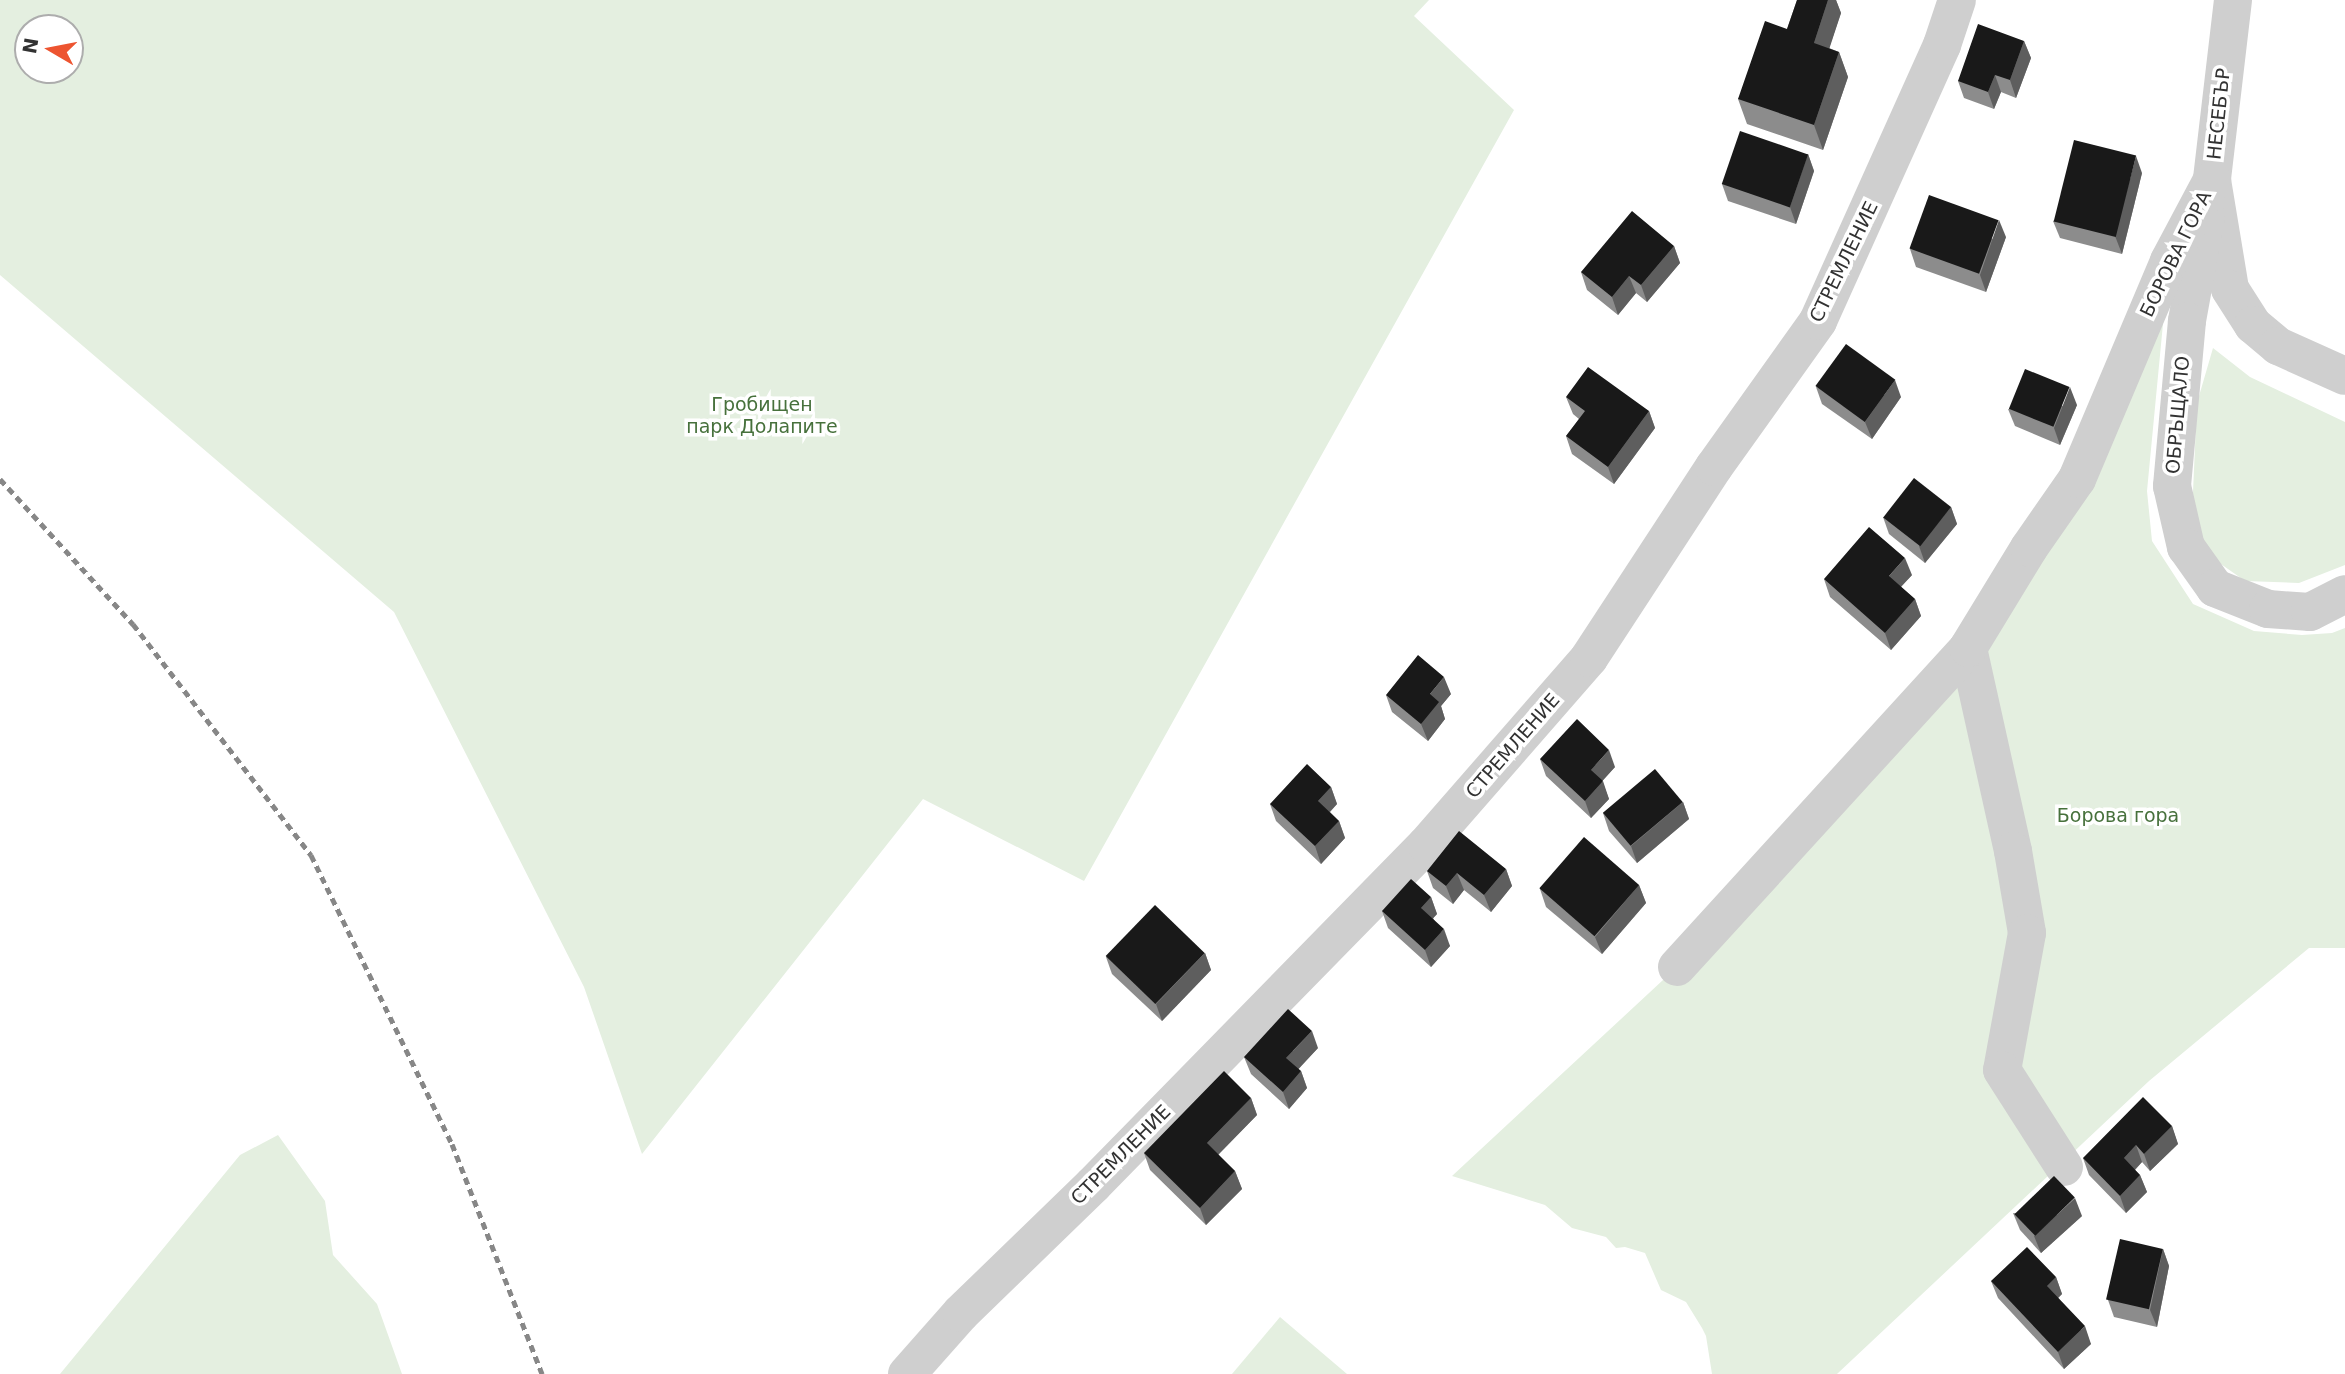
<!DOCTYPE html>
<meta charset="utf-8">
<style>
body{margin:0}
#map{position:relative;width:2345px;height:1374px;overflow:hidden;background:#fff;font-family:"DejaVu Sans",sans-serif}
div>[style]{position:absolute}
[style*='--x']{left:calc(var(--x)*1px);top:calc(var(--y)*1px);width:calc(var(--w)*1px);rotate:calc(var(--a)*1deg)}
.green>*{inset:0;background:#e4efe0}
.minor>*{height:38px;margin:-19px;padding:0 19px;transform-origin:19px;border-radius:19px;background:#cfcfcf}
.rail>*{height:5px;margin-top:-2.5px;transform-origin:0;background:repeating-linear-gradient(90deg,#878787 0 7px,transparent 0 12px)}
.wall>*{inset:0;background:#8c8c8c}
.shaded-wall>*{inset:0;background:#5e5e5e}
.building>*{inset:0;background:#191919;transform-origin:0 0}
span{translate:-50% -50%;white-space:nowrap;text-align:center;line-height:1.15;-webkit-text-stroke:7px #fff;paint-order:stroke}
.street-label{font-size:19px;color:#323232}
.park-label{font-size:19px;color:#47713c}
.north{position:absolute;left:14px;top:14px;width:70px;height:70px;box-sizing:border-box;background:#fff;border:2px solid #adadad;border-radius:50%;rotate:280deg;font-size:19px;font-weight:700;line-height:28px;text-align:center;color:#323232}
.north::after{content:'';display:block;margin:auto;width:24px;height:32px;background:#ed5430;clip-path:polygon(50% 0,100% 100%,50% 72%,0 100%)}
</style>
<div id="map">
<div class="green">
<i style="clip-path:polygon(evenodd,0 0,1429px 0,1414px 16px,1514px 110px,1084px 881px,923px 799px,642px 1154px,584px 987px,394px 612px,0 275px,0 0,28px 28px,70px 28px,70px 70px,28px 70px,28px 28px)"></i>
<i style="clip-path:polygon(2169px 261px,2147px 491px,2152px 541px,2193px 604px,2254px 631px,2302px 635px,2332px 633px,2345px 628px,2345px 948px,2309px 948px,2149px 1081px,1837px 1374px,1712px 1374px,1706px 1336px,1702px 1328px,1686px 1302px,1661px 1290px,1645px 1253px,1625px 1247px,1616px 1248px,1606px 1237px,1572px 1228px,1545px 1205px,1452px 1176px,1677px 967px,1968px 648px)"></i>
<i style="clip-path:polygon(2213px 348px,2250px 377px,2345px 422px,2345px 565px,2299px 583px,2245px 581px,2211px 557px,2192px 514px,2197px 403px)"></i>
<i style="clip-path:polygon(278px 1135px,325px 1201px,333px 1255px,377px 1304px,402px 1374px,60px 1374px,240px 1155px)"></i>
<i style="clip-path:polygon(1280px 1317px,1347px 1374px,1232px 1374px)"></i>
</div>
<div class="minor">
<i style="--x:2233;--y:0;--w:181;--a:96.7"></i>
<i style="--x:2212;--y:180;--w:110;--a:80.6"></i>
<i style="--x:2230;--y:289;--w:43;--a:57.4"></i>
<i style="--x:2253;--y:325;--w:33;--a:40"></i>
<i style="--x:2278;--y:346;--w:73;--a:24.1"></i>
<i style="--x:2206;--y:216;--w:107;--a:100.3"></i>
<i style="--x:2187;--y:321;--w:166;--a:95.2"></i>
<i style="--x:2172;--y:486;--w:63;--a:77.1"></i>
<i style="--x:2186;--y:547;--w:50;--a:54.7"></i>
<i style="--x:2215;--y:588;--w:57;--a:21.6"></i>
<i style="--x:2268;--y:609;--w:42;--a:4.1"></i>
<i style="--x:2310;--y:612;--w:39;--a:-27"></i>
<i style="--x:1968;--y:648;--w:208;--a:77.5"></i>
<i style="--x:2013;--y:851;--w:83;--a:80.3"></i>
<i style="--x:2027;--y:933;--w:139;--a:100.3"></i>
<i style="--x:2002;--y:1070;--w:115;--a:57.4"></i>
<i style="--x:1677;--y:967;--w:432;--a:-47.6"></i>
<i style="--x:1968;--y:648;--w:117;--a:-58.6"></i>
<i style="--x:2029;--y:548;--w:84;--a:-55.2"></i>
<i style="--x:2077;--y:479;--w:237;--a:-67.1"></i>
<i style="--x:2169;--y:261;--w:92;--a:-62"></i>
<i style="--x:907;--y:1374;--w:81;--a:-48.5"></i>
<i style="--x:961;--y:1313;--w:184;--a:-44.1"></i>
<i style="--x:1093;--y:1185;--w:476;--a:-45.6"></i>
<i style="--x:1426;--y:845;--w:248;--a:-48.9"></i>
<i style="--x:1589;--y:658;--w:228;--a:-56.8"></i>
<i style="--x:1714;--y:467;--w:179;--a:-54.5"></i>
<i style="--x:1818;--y:321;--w:303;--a:-65.8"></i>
<i style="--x:1942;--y:45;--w:47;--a:-71.6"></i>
</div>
<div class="rail">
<i style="--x:0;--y:479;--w:197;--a:47.5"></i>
<i style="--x:133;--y:624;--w:292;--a:52.4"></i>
<i style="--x:311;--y:855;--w:322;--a:64"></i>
<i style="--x:452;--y:1144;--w:247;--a:68.6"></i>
</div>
<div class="wall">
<i style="clip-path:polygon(1797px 0,1836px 0,1841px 13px,1829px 48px,1839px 52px,1848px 77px,1823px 150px,1747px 124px,1738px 99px,1787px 29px)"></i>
<i style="clip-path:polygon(2024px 41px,2031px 58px,2016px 98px,2001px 92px,1994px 109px,1964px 98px,1958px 81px)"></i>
<i style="clip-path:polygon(1808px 154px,1814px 171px,1796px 224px,1728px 201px,1722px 184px)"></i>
<i style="clip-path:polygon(2142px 173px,2122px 254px,2060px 238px,2053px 221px)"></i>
<i style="clip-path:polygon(2006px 237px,1986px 292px,1916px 267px,1910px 249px)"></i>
<i style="clip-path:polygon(1674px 246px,1680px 263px,1647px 302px,1636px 293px,1618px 315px,1587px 290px,1581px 272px)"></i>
<i style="clip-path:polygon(1816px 387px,1901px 397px,1872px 439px,1822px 404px)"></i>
<i style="clip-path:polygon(1566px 397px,1649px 411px,1655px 428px,1614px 484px,1572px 454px,1566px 436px,1579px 419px,1573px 414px)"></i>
<i style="clip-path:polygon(2077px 405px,2060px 445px,2015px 426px,2008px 409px)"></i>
<i style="clip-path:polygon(1951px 507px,1957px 524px,1925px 563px,1889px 534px,1883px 517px)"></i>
<i style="clip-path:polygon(1912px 575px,1901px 587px,1915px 599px,1921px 616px,1891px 650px,1830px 597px,1824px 579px)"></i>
<i style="clip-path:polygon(1451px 694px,1441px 706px,1445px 719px,1428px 741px,1392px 712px,1386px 695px)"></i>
<i style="clip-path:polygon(1540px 759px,1615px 767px,1602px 781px,1609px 799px,1591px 818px,1546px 776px)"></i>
<i style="clip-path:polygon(1331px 787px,1337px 804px,1330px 812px,1339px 821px,1345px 838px,1321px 864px,1276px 821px,1270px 804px)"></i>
<i style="clip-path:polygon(1683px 802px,1689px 819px,1637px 863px,1609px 831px,1603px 813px)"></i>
<i style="clip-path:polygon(1506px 869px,1512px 886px,1491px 912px,1464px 890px,1453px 904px,1433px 888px,1427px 871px)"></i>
<i style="clip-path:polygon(1639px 885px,1646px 903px,1602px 954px,1546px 907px,1540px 889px)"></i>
<i style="clip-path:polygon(1431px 897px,1437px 914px,1433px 918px,1450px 946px,1431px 967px,1388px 928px,1382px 911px)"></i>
<i style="clip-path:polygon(1205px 953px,1211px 970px,1162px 1021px,1112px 974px,1106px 957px)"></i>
<i style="clip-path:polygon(1318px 1048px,1298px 1069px,1301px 1071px,1307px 1088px,1289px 1109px,1251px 1074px,1244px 1057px)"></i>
<i style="clip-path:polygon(1251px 1098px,1257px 1115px,1218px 1155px,1235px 1171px,1242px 1189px,1206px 1225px,1150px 1170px,1144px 1153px)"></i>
<i style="clip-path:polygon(2172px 1126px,2178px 1144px,2150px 1171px,2142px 1162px,2135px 1170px,2140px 1175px,2147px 1192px,2126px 1213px,2089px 1175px,2083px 1158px)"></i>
<i style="clip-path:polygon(2013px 1213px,2082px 1216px,2041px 1253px,2020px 1230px)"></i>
<i style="clip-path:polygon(2163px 1249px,2169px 1266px,2157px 1327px,2114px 1317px,2108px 1300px)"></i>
<i style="clip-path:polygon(2056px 1277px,2062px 1294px,2058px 1298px,2091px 1344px,2064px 1369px,1998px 1298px,1991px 1281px)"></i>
</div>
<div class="shaded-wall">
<i style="clip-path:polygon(1828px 0,1836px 0,1841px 13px,1823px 68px,1814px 43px)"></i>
<i style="clip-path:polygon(2024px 41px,2031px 58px,2016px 98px,2010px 80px)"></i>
<i style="clip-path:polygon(1839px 52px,1848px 77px,1823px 150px,1814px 125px)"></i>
<i style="clip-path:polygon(1995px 75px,2001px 92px,1994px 109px,1988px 92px)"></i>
<i style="clip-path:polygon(1808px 154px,1814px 171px,1796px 224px,1790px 207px)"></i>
<i style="clip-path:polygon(2136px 156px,2142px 173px,2122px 254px,2115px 236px)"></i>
<i style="clip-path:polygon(1999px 220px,2006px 237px,1986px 292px,1980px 275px)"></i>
<i style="clip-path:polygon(1674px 246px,1680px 263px,1647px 302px,1641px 285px)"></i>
<i style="clip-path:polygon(1629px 276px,1636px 293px,1618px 315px,1612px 297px)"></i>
<i style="clip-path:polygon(1895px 380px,1901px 397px,1872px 439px,1865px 422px)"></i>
<i style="clip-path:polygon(2070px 387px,2077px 405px,2060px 445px,2054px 428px)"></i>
<i style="clip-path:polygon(1649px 411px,1655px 428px,1614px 484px,1608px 467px)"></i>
<i style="clip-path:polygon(1951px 507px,1957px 524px,1925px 563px,1919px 546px)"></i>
<i style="clip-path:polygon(1905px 558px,1912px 575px,1895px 593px,1889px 576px)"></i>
<i style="clip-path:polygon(1915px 599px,1921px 616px,1891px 650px,1885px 633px)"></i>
<i style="clip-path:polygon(1444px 677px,1451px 694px,1441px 706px,1445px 719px,1428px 741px,1421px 724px,1430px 694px)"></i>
<i style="clip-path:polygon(1609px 750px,1615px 767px,1597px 787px,1591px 770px)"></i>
<i style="clip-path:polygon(1603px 781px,1609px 799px,1591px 818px,1585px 801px)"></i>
<i style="clip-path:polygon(1331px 787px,1337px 804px,1324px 818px,1318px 801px)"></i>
<i style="clip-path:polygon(1683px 802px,1689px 819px,1637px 863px,1631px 846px)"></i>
<i style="clip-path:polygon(1339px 821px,1345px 838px,1321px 864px,1315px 846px)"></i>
<i style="clip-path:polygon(1506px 869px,1512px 886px,1491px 912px,1484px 895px)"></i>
<i style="clip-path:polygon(1457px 873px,1464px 890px,1453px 904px,1446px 886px)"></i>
<i style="clip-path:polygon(1639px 885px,1646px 903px,1602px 954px,1595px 937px)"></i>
<i style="clip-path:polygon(1431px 897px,1437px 914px,1427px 925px,1421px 908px)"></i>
<i style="clip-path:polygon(1444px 929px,1450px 946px,1431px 967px,1425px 950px)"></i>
<i style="clip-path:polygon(1205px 953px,1211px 970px,1162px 1021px,1156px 1004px)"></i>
<i style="clip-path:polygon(1312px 1031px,1318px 1048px,1293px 1075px,1286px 1058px)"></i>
<i style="clip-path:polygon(1301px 1071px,1307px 1088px,1289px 1109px,1283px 1092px)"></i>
<i style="clip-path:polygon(1251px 1098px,1257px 1115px,1213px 1160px,1207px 1143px)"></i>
<i style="clip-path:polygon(2172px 1126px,2178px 1144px,2150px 1171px,2144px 1154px)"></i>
<i style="clip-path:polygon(2136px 1145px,2142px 1162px,2130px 1175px,2124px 1158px)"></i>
<i style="clip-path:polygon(1235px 1171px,1242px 1189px,1206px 1225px,1200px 1208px)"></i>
<i style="clip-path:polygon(2140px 1175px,2147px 1192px,2126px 1213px,2120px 1196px)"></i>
<i style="clip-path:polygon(2075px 1198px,2082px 1216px,2041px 1253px,2034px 1236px)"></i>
<i style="clip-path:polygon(2163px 1249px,2169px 1266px,2157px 1327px,2150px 1310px)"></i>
<i style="clip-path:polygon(2056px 1277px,2062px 1294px,2053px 1303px,2047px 1286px)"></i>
<i style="clip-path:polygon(2085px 1326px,2091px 1344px,2064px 1369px,2058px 1352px)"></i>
</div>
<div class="building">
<i style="clip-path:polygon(1797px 0,1828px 0,1814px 43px,1839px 52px,1814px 125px,1738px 99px,1765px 21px,1787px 29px)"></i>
<i style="clip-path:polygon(1978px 24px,2024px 41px,2010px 80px,1995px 75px,1988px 92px,1958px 81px)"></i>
<i style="left:1740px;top:131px;width:72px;height:56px;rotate:19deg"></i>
<i style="left:2074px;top:140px;width:64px;height:84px;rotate:14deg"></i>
<i style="left:1929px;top:195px;width:74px;height:57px;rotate:20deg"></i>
<i style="clip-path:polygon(1632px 211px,1674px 246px,1641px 285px,1629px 276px,1612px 297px,1581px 272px)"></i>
<i style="left:1846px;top:344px;width:61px;height:52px;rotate:36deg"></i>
<i style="clip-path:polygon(1588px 367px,1649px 411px,1608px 467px,1566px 436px,1585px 411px,1566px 397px)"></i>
<i style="left:2025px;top:369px;width:48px;height:43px;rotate:22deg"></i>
<i style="left:1914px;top:478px;width:47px;height:50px;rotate:38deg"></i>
<i style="clip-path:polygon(1869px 527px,1905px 558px,1889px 576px,1915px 599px,1885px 633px,1824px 579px)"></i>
<i style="clip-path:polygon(1418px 655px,1444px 677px,1430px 694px,1439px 702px,1421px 724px,1386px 695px)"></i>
<i style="clip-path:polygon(1577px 719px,1609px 750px,1591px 770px,1603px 781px,1585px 801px,1540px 759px)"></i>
<i style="clip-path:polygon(1307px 764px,1331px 787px,1318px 801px,1339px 821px,1315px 846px,1270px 804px)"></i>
<i style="left:1655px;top:769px;width:43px;height:68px;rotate:50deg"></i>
<i style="clip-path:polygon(1459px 831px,1506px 869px,1484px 895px,1457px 873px,1446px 886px,1427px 871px)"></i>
<i style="left:1584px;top:837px;width:73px;height:68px;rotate:41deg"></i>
<i style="clip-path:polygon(1411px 879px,1431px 897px,1421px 908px,1444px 929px,1425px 950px,1382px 911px)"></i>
<i style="left:1155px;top:905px;width:69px;height:71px;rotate:44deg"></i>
<i style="clip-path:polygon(1288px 1009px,1312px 1031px,1286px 1058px,1301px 1071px,1283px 1092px,1244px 1057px)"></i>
<i style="clip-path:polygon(1224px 1071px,1251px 1098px,1207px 1143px,1235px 1171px,1200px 1208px,1144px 1153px)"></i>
<i style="clip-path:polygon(2143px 1097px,2172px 1126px,2144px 1154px,2136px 1145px,2124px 1158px,2140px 1175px,2120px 1196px,2083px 1158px)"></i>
<i style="left:2054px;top:1176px;width:30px;height:55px;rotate:46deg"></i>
<i style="left:2120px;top:1239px;width:44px;height:62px;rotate:13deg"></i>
<i style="clip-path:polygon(2027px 1247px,2056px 1277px,2047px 1286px,2085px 1326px,2058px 1352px,1991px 1281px)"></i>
</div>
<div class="street-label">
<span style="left:2219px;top:114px;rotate:-84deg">НЕСЕБЪР</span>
<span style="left:2176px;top:254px;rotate:-64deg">БОРОВА ГОРА</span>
<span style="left:1844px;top:262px;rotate:-64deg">СТРЕМЛЕНИЕ</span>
<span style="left:2178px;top:415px;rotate:-85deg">ОБРЪЩАЛО</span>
<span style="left:1513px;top:746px;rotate:-49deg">СТРЕМЛЕНИЕ</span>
<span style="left:1121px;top:1155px;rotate:-45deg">СТРЕМЛЕНИЕ</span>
</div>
<div class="park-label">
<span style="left:762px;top:416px">Гробищен<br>парк Долапите</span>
<span style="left:2118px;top:816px">Борова гора</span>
</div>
<div class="north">N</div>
</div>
